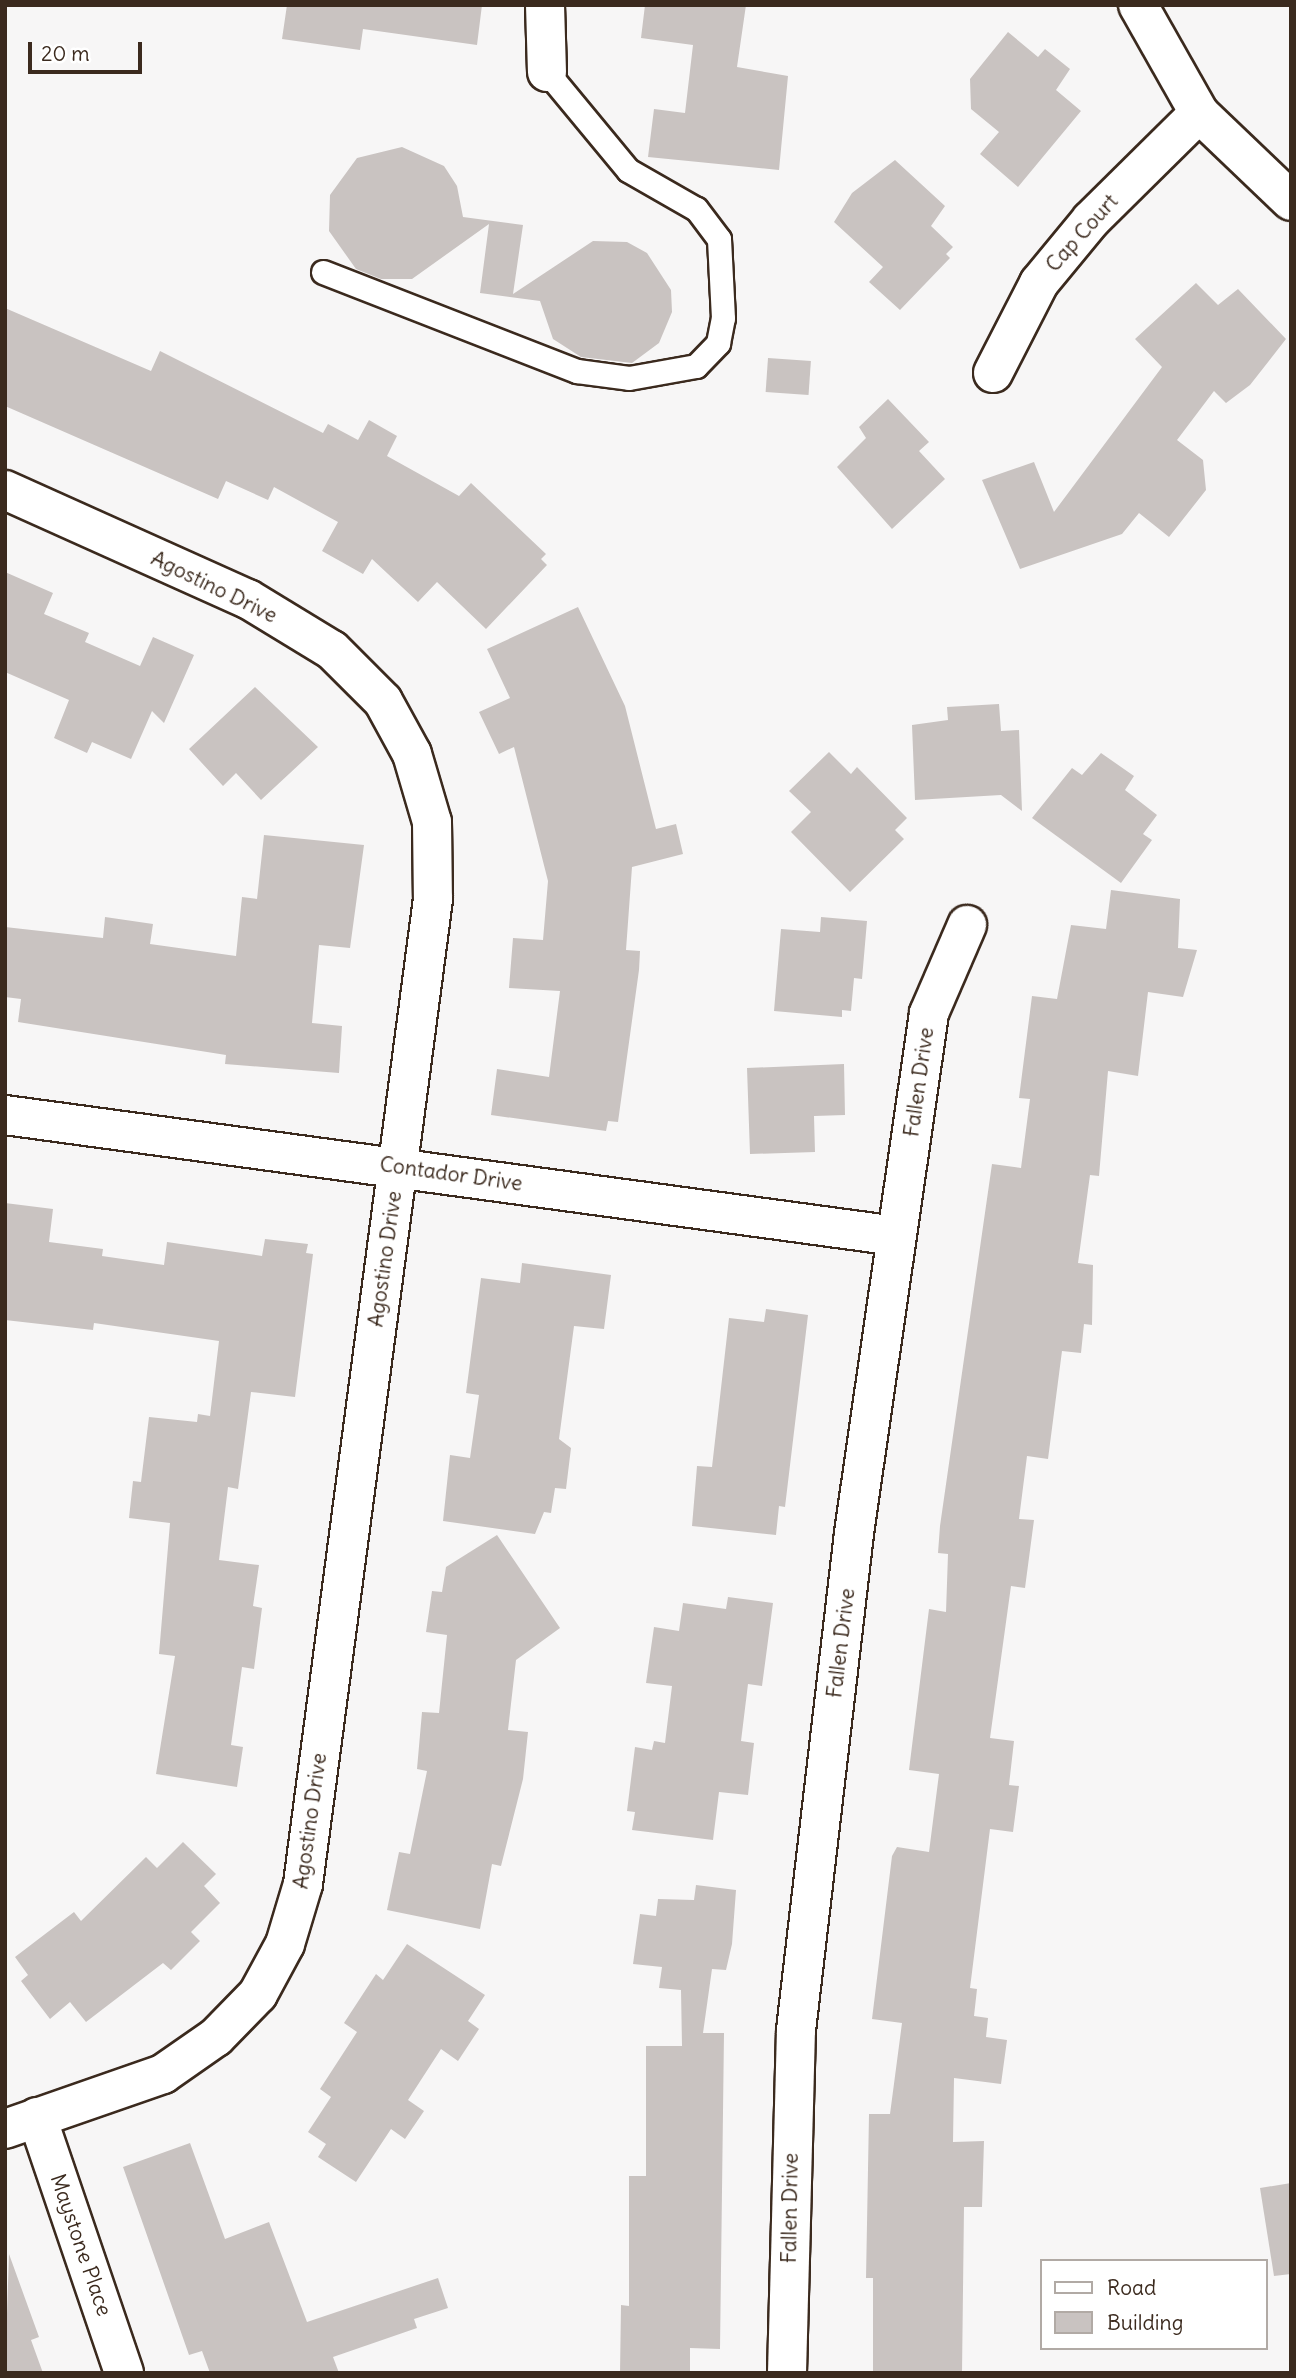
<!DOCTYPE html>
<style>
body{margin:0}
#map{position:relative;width:1296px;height:2378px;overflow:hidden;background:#f7f6f6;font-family:Delius,sans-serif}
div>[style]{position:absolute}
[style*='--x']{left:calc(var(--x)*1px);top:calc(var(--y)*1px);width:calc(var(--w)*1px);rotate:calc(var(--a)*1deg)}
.building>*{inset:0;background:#c9c3c1;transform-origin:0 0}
.roads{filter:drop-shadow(2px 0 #3b2a1e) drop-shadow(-2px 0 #3b2a1e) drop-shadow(0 2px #3b2a1e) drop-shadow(0 -2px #3b2a1e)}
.lane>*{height:23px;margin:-11.5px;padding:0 11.5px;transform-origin:11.5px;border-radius:11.5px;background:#fff}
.street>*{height:38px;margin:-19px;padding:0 19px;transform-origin:19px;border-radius:19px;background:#fff}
span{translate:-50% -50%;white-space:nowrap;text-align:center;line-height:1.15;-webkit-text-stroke:5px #fff;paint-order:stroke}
.street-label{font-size:21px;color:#3b2a1e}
.frame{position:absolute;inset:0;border:7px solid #3b2a1e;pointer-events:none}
.legend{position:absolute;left:1040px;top:2259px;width:228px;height:91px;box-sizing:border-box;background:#fff;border:2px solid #b1aaa5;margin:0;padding:9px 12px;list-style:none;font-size:21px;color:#3b2a1e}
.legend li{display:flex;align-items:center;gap:14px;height:35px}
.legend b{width:35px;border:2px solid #b1aaa5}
.scale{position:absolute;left:28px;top:42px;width:114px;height:32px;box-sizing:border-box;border:4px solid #3b2a1e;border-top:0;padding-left:9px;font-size:21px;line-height:24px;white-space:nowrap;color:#3b2a1e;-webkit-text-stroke:5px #fff;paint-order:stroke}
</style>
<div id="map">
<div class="building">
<i style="clip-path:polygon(287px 5px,482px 5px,477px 45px,363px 29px,360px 50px,282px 39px)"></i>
<i style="clip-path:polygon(645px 5px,746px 5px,737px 67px,788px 76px,779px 170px,648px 157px,654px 109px,685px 113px,693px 45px,641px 38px)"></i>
<i style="clip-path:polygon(1008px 32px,1038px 57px,1045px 49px,1070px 69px,1056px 90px,1081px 111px,1018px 187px,980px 154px,999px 132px,971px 109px,970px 79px)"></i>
<i style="clip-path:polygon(402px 147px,444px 166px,457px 186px,463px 217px,523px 225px,513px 294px,593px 241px,627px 242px,647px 253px,671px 290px,672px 312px,659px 343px,632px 363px,581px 357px,553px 339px,540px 301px,480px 293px,489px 224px,412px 279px,381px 279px,356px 269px,329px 231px,330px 195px,357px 158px)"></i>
<i style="clip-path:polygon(895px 160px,945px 206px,931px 226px,953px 247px,946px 254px,950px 258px,900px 310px,869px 282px,883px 267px,834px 222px,852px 193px)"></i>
<i style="clip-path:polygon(1196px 283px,1218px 305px,1238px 289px,1286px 339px,1250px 385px,1226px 403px,1214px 391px,1177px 440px,1203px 460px,1206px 490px,1169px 537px,1139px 513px,1122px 534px,1020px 569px,982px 480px,1034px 462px,1054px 512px,1162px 367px,1135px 339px)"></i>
<i style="clip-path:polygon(5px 308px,151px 371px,160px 351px,323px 433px,328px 424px,358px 440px,369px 420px,397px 436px,387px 456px,459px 496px,471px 483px,546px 554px,541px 559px,547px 565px,486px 629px,437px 582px,418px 602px,372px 559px,363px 574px,322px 551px,338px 522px,274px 487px,268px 500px,226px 481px,218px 499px,5px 406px)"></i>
<i style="left:768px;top:358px;width:43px;height:34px;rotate:4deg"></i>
<i style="clip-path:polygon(888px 399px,929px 442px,919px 451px,945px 479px,892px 529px,837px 467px,866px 438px,859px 427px)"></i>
<i style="clip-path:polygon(5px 572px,53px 593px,44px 614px,89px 633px,85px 642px,140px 666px,153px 637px,194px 655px,164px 723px,152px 711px,131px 759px,92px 742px,87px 753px,54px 738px,69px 700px,5px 672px)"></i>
<i style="clip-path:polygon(578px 607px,625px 706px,656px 829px,676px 824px,683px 854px,632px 867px,626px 950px,640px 951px,639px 970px,618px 1122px,608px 1121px,606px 1131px,491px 1115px,497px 1069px,549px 1077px,560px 991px,509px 988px,513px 938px,543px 940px,548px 881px,514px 747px,499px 754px,479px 712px,510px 698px,487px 649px)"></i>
<i style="clip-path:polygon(255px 687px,318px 747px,261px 800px,236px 773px,223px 786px,189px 749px)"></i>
<i style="clip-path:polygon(999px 704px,1001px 731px,1019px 730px,1022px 811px,1001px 795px,915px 800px,912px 725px,948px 720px,947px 707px)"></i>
<i style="clip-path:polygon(829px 752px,851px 774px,857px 767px,907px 818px,895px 830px,904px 839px,850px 892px,791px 832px,811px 812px,789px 791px)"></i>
<i style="clip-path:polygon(1101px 753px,1134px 776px,1125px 790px,1157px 815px,1143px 834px,1152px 840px,1121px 883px,1032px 818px,1072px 768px,1082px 775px)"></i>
<i style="clip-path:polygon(264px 835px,364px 845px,350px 948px,319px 945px,312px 1023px,342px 1026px,339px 1073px,225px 1064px,226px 1055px,18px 1022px,21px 999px,5px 997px,5px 927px,103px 938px,105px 917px,153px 924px,150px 944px,236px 956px,242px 897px,257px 899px)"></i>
<i style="clip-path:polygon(1111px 890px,1180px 899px,1178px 948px,1197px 950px,1183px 997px,1148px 992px,1138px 1076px,1108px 1071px,1099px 1176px,1090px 1175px,1078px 1263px,1093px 1265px,1092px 1325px,1084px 1324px,1081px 1353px,1062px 1351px,1048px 1459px,1027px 1456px,1019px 1519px,1034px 1520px,1025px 1588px,1011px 1586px,990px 1738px,1014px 1741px,1009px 1785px,1019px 1786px,1013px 1832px,990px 1829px,970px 1988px,977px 1989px,974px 2016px,988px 2018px,986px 2037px,1007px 2040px,1001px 2084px,954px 2078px,953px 2142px,984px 2141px,982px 2207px,964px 2207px,962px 2373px,873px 2373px,873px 2278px,866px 2278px,869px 2114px,890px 2114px,902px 2023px,872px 2019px,892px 1856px,897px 1847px,929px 1852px,939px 1774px,909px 1770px,929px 1609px,946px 1612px,948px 1554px,938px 1553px,940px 1526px,992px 1164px,1021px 1168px,1030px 1099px,1019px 1098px,1032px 996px,1057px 999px,1071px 925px,1106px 929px)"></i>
<i style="clip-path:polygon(821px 917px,867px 921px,862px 979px,854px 978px,851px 1011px,842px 1010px,842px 1017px,774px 1011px,781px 929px,820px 932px)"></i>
<i style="clip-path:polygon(844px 1064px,845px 1115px,814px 1116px,815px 1152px,750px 1154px,747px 1068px)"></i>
<i style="clip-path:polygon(5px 1203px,53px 1209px,49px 1242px,103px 1249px,102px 1256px,164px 1265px,167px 1242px,262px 1256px,265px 1239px,308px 1244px,306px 1253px,313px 1254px,295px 1397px,251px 1392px,238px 1489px,228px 1487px,219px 1560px,259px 1565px,253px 1606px,262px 1608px,254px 1669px,242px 1667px,231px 1745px,243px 1747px,237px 1787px,156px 1774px,175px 1656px,159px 1654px,170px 1523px,129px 1518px,133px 1481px,141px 1482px,149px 1417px,197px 1422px,198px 1414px,210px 1416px,219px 1341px,94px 1323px,93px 1330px,5px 1320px)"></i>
<i style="clip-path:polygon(522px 1263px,611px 1275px,604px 1329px,574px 1326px,559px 1439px,571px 1448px,566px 1489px,555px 1488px,551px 1513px,544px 1512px,535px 1534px,443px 1521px,450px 1455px,470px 1458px,479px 1395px,466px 1393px,481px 1278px,520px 1283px)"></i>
<i style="clip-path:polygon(766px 1309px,808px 1315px,785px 1507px,779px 1506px,776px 1535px,692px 1526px,697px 1466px,712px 1467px,729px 1318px,764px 1322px)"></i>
<i style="clip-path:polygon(497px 1535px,560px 1628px,516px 1660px,508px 1730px,528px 1732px,523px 1779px,501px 1866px,492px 1864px,480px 1929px,387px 1910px,399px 1852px,410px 1854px,427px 1771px,417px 1769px,422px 1712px,439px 1713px,447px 1635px,426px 1632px,432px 1591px,442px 1592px,446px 1567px)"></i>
<i style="clip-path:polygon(728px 1597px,773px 1603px,762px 1686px,748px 1684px,741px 1741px,754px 1743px,748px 1795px,719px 1792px,713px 1840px,632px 1830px,635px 1812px,627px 1811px,635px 1747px,652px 1750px,654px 1741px,665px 1743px,672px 1686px,646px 1683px,654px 1627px,679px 1631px,683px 1603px,726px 1609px)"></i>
<i style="clip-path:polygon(183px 1842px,216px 1874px,204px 1886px,220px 1903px,191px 1932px,200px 1941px,171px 1970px,163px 1963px,86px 2022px,70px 2002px,50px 2019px,21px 1981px,28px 1975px,15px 1957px,74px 1912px,81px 1921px,146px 1857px,157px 1868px)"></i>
<i style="clip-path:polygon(696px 1885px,736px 1890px,732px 1944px,726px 1970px,712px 1969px,703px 2033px,724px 2033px,720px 2349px,690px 2348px,690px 2373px,620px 2373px,621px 2305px,629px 2306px,629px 2176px,646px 2176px,646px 2046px,682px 2046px,681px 1990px,659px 1988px,662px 1967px,633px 1964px,640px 1914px,656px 1916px,658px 1899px,694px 1900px)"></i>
<i style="clip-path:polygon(407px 1944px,485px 1995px,468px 2021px,479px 2029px,458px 2061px,441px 2049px,408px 2100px,424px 2111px,405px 2139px,391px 2129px,356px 2182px,318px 2157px,326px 2144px,308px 2132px,331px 2097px,320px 2089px,357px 2032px,344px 2023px,376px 1974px,383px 1980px)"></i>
<i style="clip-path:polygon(190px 2143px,225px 2239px,269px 2222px,307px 2322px,438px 2278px,448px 2308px,414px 2319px,417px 2328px,333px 2357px,339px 2373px,210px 2373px,202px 2351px,189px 2355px,123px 2167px)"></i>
<i style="clip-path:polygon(1291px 2183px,1291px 2274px,1274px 2276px,1260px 2188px)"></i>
<i style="clip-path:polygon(9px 2254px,39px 2337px,31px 2340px,43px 2373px,5px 2373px)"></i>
</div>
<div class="roads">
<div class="lane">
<i style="--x:323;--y:272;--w:273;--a:21.3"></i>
<i style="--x:577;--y:371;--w:52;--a:7.7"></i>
<i style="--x:629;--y:378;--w:68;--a:-10.2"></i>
<i style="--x:696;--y:366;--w:32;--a:-46"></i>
<i style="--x:718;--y:343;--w:25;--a:-79"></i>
<i style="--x:723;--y:318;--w:79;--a:-92.9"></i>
<i style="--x:719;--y:239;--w:38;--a:-127"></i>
<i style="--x:696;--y:209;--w:78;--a:-150.2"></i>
<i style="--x:628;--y:170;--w:127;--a:-129.6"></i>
</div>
<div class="street">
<i style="--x:545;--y:5;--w:67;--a:88.3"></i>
<i style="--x:1138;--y:5;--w:124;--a:60.5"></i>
<i style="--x:1199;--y:113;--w:127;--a:43.7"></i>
<i style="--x:993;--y:373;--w:101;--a:-62.9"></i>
<i style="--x:1039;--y:283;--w:82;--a:-50.5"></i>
<i style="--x:1091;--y:220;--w:152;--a:-44.7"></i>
<i style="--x:5;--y:490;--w:266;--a:24.2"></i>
<i style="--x:248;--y:599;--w:98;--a:31.3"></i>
<i style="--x:332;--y:650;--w:72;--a:45"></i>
<i style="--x:383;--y:701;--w:60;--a:61.3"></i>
<i style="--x:412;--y:754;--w:71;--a:73.6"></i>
<i style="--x:432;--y:822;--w:77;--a:89.3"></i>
<i style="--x:433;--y:899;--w:994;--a:97.52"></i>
<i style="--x:303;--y:1884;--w:63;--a:106.7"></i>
<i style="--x:285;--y:1944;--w:57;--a:118.4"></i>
<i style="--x:258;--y:1994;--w:60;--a:134.3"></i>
<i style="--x:216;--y:2037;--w:65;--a:145.1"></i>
<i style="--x:163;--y:2074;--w:167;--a:160.8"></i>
<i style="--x:5;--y:1115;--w:900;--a:7.73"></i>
<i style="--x:37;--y:2117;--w:270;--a:71.2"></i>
<i style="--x:787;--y:2373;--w:343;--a:-88.5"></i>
<i style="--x:796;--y:2030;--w:500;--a:-83.34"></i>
<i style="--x:854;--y:1533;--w:525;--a:-81.79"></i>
<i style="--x:929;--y:1013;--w:96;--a:-66.6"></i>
</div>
</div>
<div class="street-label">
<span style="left:1082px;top:233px;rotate:-48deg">Cap Court</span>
<span style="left:214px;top:587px;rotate:26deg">Agostino Drive</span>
<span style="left:919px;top:1082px;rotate:-82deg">Fallen Drive</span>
<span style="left:451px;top:1174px;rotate:8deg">Contador Drive</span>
<span style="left:385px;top:1259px;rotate:-82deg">Agostino Drive</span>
<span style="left:841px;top:1643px;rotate:-83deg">Fallen Drive</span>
<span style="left:310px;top:1821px;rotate:-82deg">Agostino Drive</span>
<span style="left:790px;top:2208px;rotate:-89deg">Fallen Drive</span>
<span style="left:81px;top:2245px;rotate:71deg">Maystone Place</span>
</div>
<div class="frame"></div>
<ul class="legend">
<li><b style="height:9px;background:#fff"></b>Road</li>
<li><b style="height:19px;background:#c9c3c1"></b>Building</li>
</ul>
<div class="scale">20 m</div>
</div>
